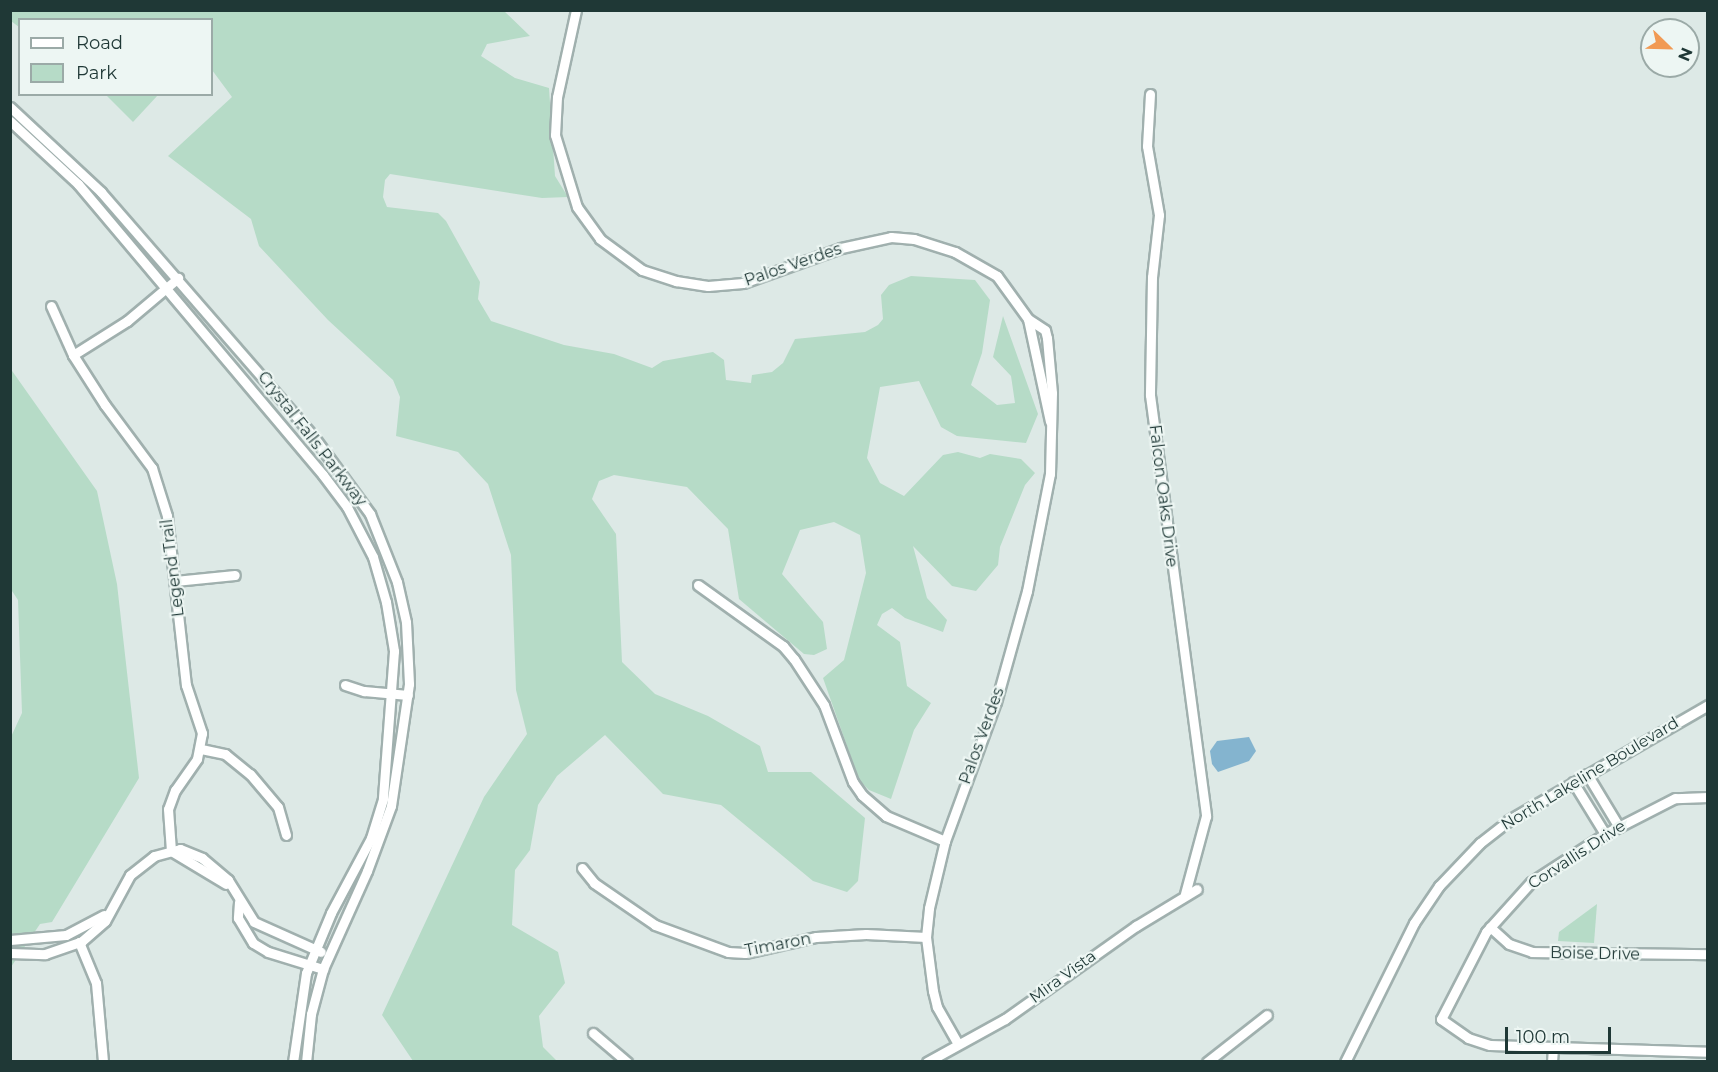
<!DOCTYPE html>
<style>
body{margin:0}
#map{position:relative;width:1718px;height:1072px;overflow:hidden;background:#dde9e6;font-family:Montserrat,sans-serif}
div>[style]{position:absolute}
[style*='--x']{left:calc(var(--x)*1px);top:calc(var(--y)*1px);width:calc(var(--w)*1px);rotate:calc(var(--a)*1deg)}
.green>*{inset:0;background:#b6dbc7}
.water>*{inset:0;background:#84b4cf}
.roads{filter:drop-shadow(2px 0 #a0b0ae) drop-shadow(-2px 0 #a0b0ae) drop-shadow(0 2px #a0b0ae) drop-shadow(0 -2px #a0b0ae)}
.minor>*{height:9px;margin:-4.5px;padding:0 4.5px;transform-origin:4.5px;border-radius:4.5px;background:#fff}
span{translate:-50% -50%;white-space:nowrap;text-align:center;line-height:1.15;-webkit-text-stroke:4.5px #edf6f3;paint-order:stroke}
.street-label{font-size:16px;color:#1f3836}
.frame{position:absolute;inset:0;border:12px solid #1f3836;pointer-events:none}
.legend{position:absolute;left:18px;top:18px;width:195px;height:78px;box-sizing:border-box;background:#edf6f3;border:2px solid #9baaa7;margin:0;padding:8px 10px;list-style:none;font-size:18px;color:#1f3836}
.legend li{display:flex;align-items:center;gap:12px;height:30px}
.legend b{width:30px;border:2px solid #9baaa7}
.north{position:absolute;left:1640px;top:18px;width:60px;height:60px;box-sizing:border-box;background:#edf6f3;border:2px solid #9baaa7;border-radius:50%;rotate:113deg;font-size:16px;font-weight:700;line-height:24px;text-align:center;color:#1f3836}
.north::after{content:'';display:block;margin:auto;width:21px;height:27px;background:#f19a54;clip-path:polygon(50% 0,100% 100%,50% 72%,0 100%)}
.scale{position:absolute;left:1505px;top:1027px;width:106px;height:27px;box-sizing:border-box;border:3px solid #1f3836;border-top:0;padding-left:8px;font-size:18px;line-height:21px;white-space:nowrap;color:#1f3836;-webkit-text-stroke:4px #edf6f3;paint-order:stroke}
</style>
<div id="map">
<div class="green">
<i style="clip-path:polygon(10px 11px,504px 11px,530px 36px,487px 44px,481px 56px,515px 78px,549px 88px,555px 176px,568px 197px,542px 198px,390px 174px,385px 180px,383px 197px,387px 207px,438px 213px,446px 221px,480px 282px,478px 299px,491px 321px,564px 345px,614px 354px,652px 368px,663px 361px,713px 352px,724px 360px,726px 380px,751px 383px,752px 375px,772px 372px,783px 363px,795px 339px,865px 332px,878px 325px,883px 319px,881px 295px,889px 285px,911px 276px,975px 280px,990px 300px,982px 353px,971px 385px,997px 405px,1015px 403px,1011px 376px,993px 357px,1003px 316px,1038px 414px,1026px 443px,957px 436px,941px 427px,919px 381px,880px 387px,867px 458px,880px 483px,904px 496px,943px 455px,958px 452px,980px 458px,990px 454px,1021px 459px,1035px 473px,1025px 485px,1000px 547px,998px 565px,976px 591px,952px 586px,913px 546px,927px 598px,947px 620px,943px 632px,905px 618px,892px 608px,882px 614px,877px 625px,900px 642px,907px 686px,931px 703px,914px 730px,891px 799px,869px 790px,859px 780px,823px 678px,844px 660px,866px 573px,860px 535px,834px 522px,800px 530px,782px 574px,823px 622px,827px 649px,814px 655px,804px 654px,739px 599px,728px 529px,687px 487px,614px 475px,599px 481px,592px 499px,616px 534px,622px 662px,655px 694px,708px 716px,760px 746px,768px 772px,811px 772px,865px 818px,858px 881px,847px 892px,813px 881px,721px 805px,663px 794px,605px 735px,557px 776px,538px 805px,530px 850px,515px 870px,512px 925px,558px 952px,565px 983px,539px 1016px,543px 1047px,557px 1061px,413px 1061px,382px 1015px,484px 797px,527px 734px,516px 690px,511px 555px,488px 484px,458px 452px,396px 436px,400px 397px,393px 380px,328px 320px,259px 246px,251px 219px,168px 156px,232px 97px,212px 70px,212px 20px,20px 20px,19px 27px,11px 21px)"></i>
<i style="clip-path:polygon(106px 95px,158px 95px,133px 122px)"></i>
<i style="clip-path:polygon(10px 368px,97px 491px,117px 584px,139px 778px,52px 922px,40px 924px,11px 967px,10px 739px,22px 713px,18px 600px,10px 588px)"></i>
<i style="clip-path:polygon(1597px 904px,1594px 943px,1558px 941px,1559px 932px)"></i>
</div>
<div class="water">
<i style="clip-path:polygon(1249px 737px,1256px 751px,1249px 761px,1218px 772px,1212px 764px,1210px 751px,1217px 741px)"></i>
</div>
<div class="roads">
<div class="minor">
<i style="--x:576;--y:10;--w:89;--a:102.3"></i>
<i style="--x:557;--y:97;--w:38;--a:93"></i>
<i style="--x:555;--y:135;--w:75;--a:73"></i>
<i style="--x:577;--y:207;--w:39;--a:54"></i>
<i style="--x:600;--y:239;--w:52;--a:36.4"></i>
<i style="--x:642;--y:270;--w:36;--a:18"></i>
<i style="--x:676;--y:281;--w:32;--a:9"></i>
<i style="--x:708;--y:286;--w:35;--a:-5"></i>
<i style="--x:743;--y:283;--w:104;--a:-19.7"></i>
<i style="--x:841;--y:248;--w:51;--a:-12.4"></i>
<i style="--x:891;--y:237;--w:23;--a:5"></i>
<i style="--x:914;--y:239;--w:43;--a:17.6"></i>
<i style="--x:955;--y:252;--w:48;--a:29.7"></i>
<i style="--x:997;--y:276;--w:53;--a:54.2"></i>
<i style="--x:1028;--y:319;--w:105;--a:77.9"></i>
<i style="--x:1150;--y:94;--w:52;--a:93.3"></i>
<i style="--x:1147;--y:146;--w:70;--a:80.1"></i>
<i style="--x:1159;--y:215;--w:62;--a:96.4"></i>
<i style="--x:1152;--y:277;--w:118;--a:91"></i>
<i style="--x:1150;--y:395;--w:425;--a:82.4"></i>
<i style="--x:1206;--y:816;--w:81;--a:105.1"></i>
<i style="--x:10;--y:107;--w:125;--a:43"></i>
<i style="--x:101;--y:192;--w:323;--a:49"></i>
<i style="--x:313;--y:436;--w:97;--a:53.8"></i>
<i style="--x:370;--y:514;--w:73;--a:68.3"></i>
<i style="--x:397;--y:582;--w:41;--a:77.3"></i>
<i style="--x:406;--y:622;--w:62;--a:87.2"></i>
<i style="--x:409;--y:684;--w:123;--a:98.4"></i>
<i style="--x:391;--y:806;--w:69;--a:110.3"></i>
<i style="--x:367;--y:871;--w:107;--a:114.2"></i>
<i style="--x:323;--y:969;--w:47;--a:104.9"></i>
<i style="--x:311;--y:1014;--w:48;--a:95.9"></i>
<i style="--x:10;--y:121;--w:93;--a:42.8"></i>
<i style="--x:78;--y:184;--w:380;--a:49.9"></i>
<i style="--x:323;--y:475;--w:40;--a:53"></i>
<i style="--x:347;--y:507;--w:56;--a:62.5"></i>
<i style="--x:373;--y:557;--w:47;--a:73.9"></i>
<i style="--x:386;--y:602;--w:50;--a:80.7"></i>
<i style="--x:394;--y:651;--w:148;--a:94.3"></i>
<i style="--x:383;--y:799;--w:41;--a:107.1"></i>
<i style="--x:371;--y:838;--w:85;--a:118.1"></i>
<i style="--x:331;--y:913;--w:65;--a:112.6"></i>
<i style="--x:306;--y:973;--w:90;--a:98.3"></i>
<i style="--x:51;--y:306;--w:54;--a:65.8"></i>
<i style="--x:73;--y:355;--w:59;--a:57.4"></i>
<i style="--x:105;--y:405;--w:79;--a:53.3"></i>
<i style="--x:152;--y:468;--w:50;--a:72.6"></i>
<i style="--x:167;--y:516;--w:170;--a:83.6"></i>
<i style="--x:186;--y:685;--w:51;--a:71.6"></i>
<i style="--x:202;--y:733;--w:26;--a:101"></i>
<i style="--x:197;--y:759;--w:38;--a:125"></i>
<i style="--x:175;--y:790;--w:20;--a:110"></i>
<i style="--x:168;--y:809;--w:42;--a:85.9"></i>
<i style="--x:73;--y:355;--w:64;--a:-32.2"></i>
<i style="--x:127;--y:321;--w:67;--a:-40.1"></i>
<i style="--x:175;--y:581;--w:60;--a:-5.7"></i>
<i style="--x:698;--y:585;--w:105;--a:35.7"></i>
<i style="--x:783;--y:646;--w:17;--a:50"></i>
<i style="--x:794;--y:659;--w:55;--a:56.9"></i>
<i style="--x:824;--y:705;--w:82;--a:69.4"></i>
<i style="--x:853;--y:782;--w:16;--a:55"></i>
<i style="--x:862;--y:795;--w:32;--a:41"></i>
<i style="--x:886;--y:816;--w:64;--a:23"></i>
<i style="--x:345;--y:685;--w:20;--a:18"></i>
<i style="--x:364;--y:691;--w:44;--a:5.2"></i>
<i style="--x:201;--y:749;--w:25;--a:12"></i>
<i style="--x:225;--y:754;--w:32;--a:39"></i>
<i style="--x:250;--y:774;--w:43;--a:49.7"></i>
<i style="--x:278;--y:807;--w:29;--a:74"></i>
<i style="--x:1587;--y:774;--w:62;--a:58.9"></i>
<i style="--x:1573;--y:782;--w:61;--a:58.4"></i>
<i style="--x:1708;--y:797;--w:33;--a:178"></i>
<i style="--x:1675;--y:798;--w:79;--a:152.8"></i>
<i style="--x:1605;--y:834;--w:88;--a:147"></i>
<i style="--x:1531;--y:882;--w:67;--a:132"></i>
<i style="--x:1486;--y:932;--w:98;--a:117.3"></i>
<i style="--x:1441;--y:1019;--w:33;--a:35"></i>
<i style="--x:1468;--y:1038;--w:23;--a:18"></i>
<i style="--x:1490;--y:1045;--w:218;--a:1.8"></i>
<i style="--x:171;--y:851;--w:64;--a:31"></i>
<i style="--x:582;--y:868;--w:19;--a:51"></i>
<i style="--x:594;--y:883;--w:74;--a:34.5"></i>
<i style="--x:655;--y:925;--w:78;--a:20.3"></i>
<i style="--x:728;--y:952;--w:17;--a:3"></i>
<i style="--x:745;--y:953;--w:73;--a:-12.7"></i>
<i style="--x:816;--y:937;--w:50;--a:-3.4"></i>
<i style="--x:866;--y:934;--w:60;--a:2.9"></i>
<i style="--x:239;--y:902;--w:16;--a:94"></i>
<i style="--x:238;--y:918;--w:29;--a:59"></i>
<i style="--x:253;--y:943;--w:17;--a:31"></i>
<i style="--x:268;--y:952;--w:58;--a:17.2"></i>
<i style="--x:1490;--y:927;--w:25;--a:42"></i>
<i style="--x:1509;--y:944;--w:24;--a:19"></i>
<i style="--x:1532;--y:952;--w:176;--a:0.7"></i>
<i style="--x:10;--y:940;--w:56;--a:-5.1"></i>
<i style="--x:66;--y:935;--w:43;--a:-27.8"></i>
<i style="--x:79;--y:942;--w:44;--a:67.5"></i>
<i style="--x:96;--y:983;--w:79;--a:84.9"></i>
<i style="--x:10;--y:953;--w:35;--a:2"></i>
<i style="--x:45;--y:954;--w:39;--a:-19"></i>
<i style="--x:82;--y:941;--w:30;--a:-41"></i>
<i style="--x:105;--y:921;--w:52;--a:-61.5"></i>
<i style="--x:130;--y:875;--w:31;--a:-38"></i>
<i style="--x:154;--y:856;--w:27;--a:-15"></i>
<i style="--x:180;--y:849;--w:24;--a:22"></i>
<i style="--x:202;--y:858;--w:34;--a:40"></i>
<i style="--x:228;--y:880;--w:49;--a:58.2"></i>
<i style="--x:254;--y:922;--w:73;--a:24.1"></i>
<i style="--x:593;--y:1033;--w:45;--a:40.5"></i>
<i style="--x:958;--y:1044;--w:43;--a:-119.6"></i>
<i style="--x:937;--y:1007;--w:16;--a:-104"></i>
<i style="--x:933;--y:991;--w:54;--a:-97.4"></i>
<i style="--x:926;--y:937;--w:29;--a:-84"></i>
<i style="--x:929;--y:908;--w:69;--a:-76.6"></i>
<i style="--x:945;--y:841;--w:148;--a:-69.9"></i>
<i style="--x:996;--y:702;--w:115;--a:-74.4"></i>
<i style="--x:1027;--y:591;--w:119;--a:-78.9"></i>
<i style="--x:1050;--y:474;--w:81;--a:-88.6"></i>
<i style="--x:1052;--y:393;--w:55;--a:-95.2"></i>
<i style="--x:1047;--y:338;--w:8;--a:-104"></i>
<i style="--x:1045;--y:330;--w:20;--a:-147"></i>
<i style="--x:927;--y:1062;--w:89;--a:-28.9"></i>
<i style="--x:1005;--y:1019;--w:161;--a:-35.4"></i>
<i style="--x:1136;--y:926;--w:71;--a:-31.2"></i>
<i style="--x:1207;--y:1062;--w:76;--a:-38.1"></i>
<i style="--x:1345;--y:1062;--w:155;--a:-63.6"></i>
<i style="--x:1414;--y:923;--w:45;--a:-56"></i>
<i style="--x:1439;--y:886;--w:59;--a:-46.4"></i>
<i style="--x:1480;--y:843;--w:37;--a:-38"></i>
<i style="--x:1509;--y:820;--w:230;--a:-30"></i>
<i style="--x:1552;--y:1062;--w:13;--a:-86"></i>
</div>
</div>
<div class="street-label">
<span style="left:793px;top:265px;rotate:-19deg">Palos Verdes</span>
<span style="left:312px;top:439px;rotate:52deg">Crystal Falls Parkway</span>
<span style="left:1163px;top:496px;rotate:83deg">Falcon Oaks Drive</span>
<span style="left:173px;top:568px;rotate:-97deg">Legend Trail</span>
<span style="left:982px;top:736px;rotate:-70deg">Palos Verdes</span>
<span style="left:1590px;top:774px;rotate:-31deg">North Lakeline Boulevard</span>
<span style="left:1577px;top:855px;rotate:-33deg">Corvallis Drive</span>
<span style="left:778px;top:945px;rotate:-11deg">Timaron</span>
<span style="left:1595px;top:954px;rotate:1deg">Boise Drive</span>
<span style="left:1063px;top:977px;rotate:-36deg">Mira Vista</span>
</div>
<div class="frame"></div>
<ul class="legend">
<li><b style="height:8px;background:#fff"></b>Road</li>
<li><b style="height:16px;background:#b6dbc7"></b>Park</li>
</ul>
<div class="north">N</div>
<div class="scale">100 m</div>
</div>
